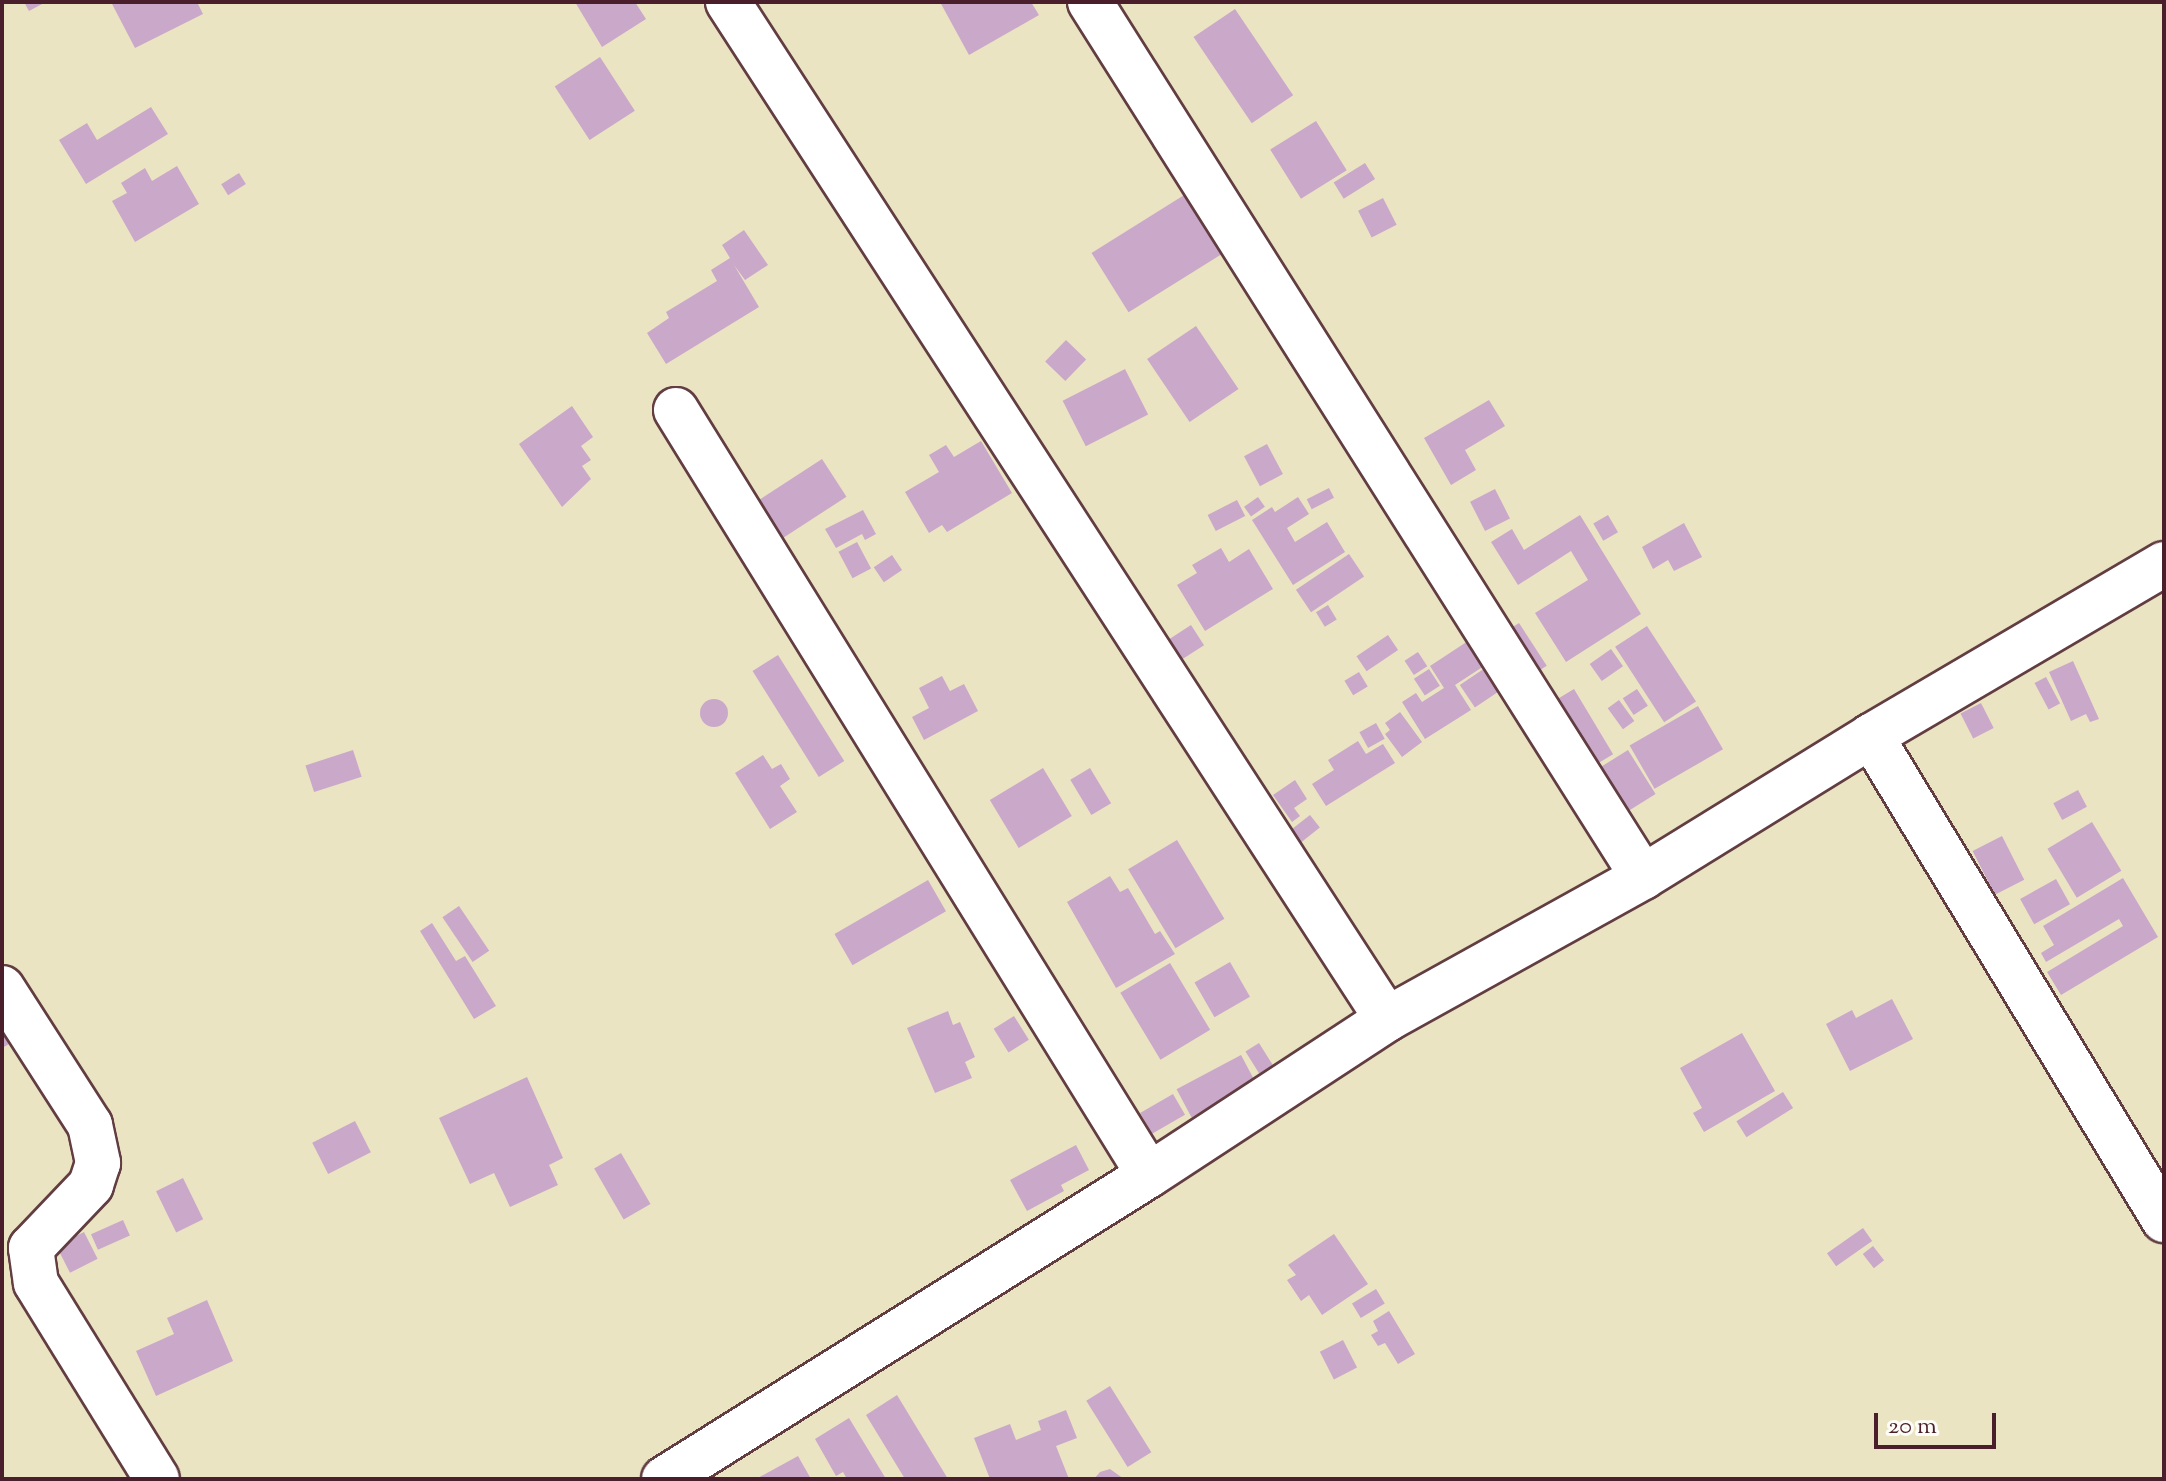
<!DOCTYPE html>
<style>
body{margin:0}
#map{position:relative;width:2166px;height:1481px;overflow:hidden;background:#eae4c3;font-family:"Sorts Mill Goudy",serif}
div>[style]{position:absolute}
[style*='--x']{left:calc(var(--x)*1px);top:calc(var(--y)*1px);width:calc(var(--w)*1px);rotate:calc(var(--a)*1deg)}
.building>*{inset:0;background:#caa8ca;transform-origin:0 0}
.round{border-radius:50%}
.roads{filter:drop-shadow(2px 0 #623d42) drop-shadow(-2px 0 #623d42) drop-shadow(0 2px #623d42) drop-shadow(0 -2px #623d42)}
.minor>*{height:44px;margin:-22px;padding:0 22px;transform-origin:22px;border-radius:22px;background:#fff}
span{translate:-50% -50%;white-space:nowrap;text-align:center;line-height:1.15;-webkit-text-stroke:6px #fdfcf7;paint-order:stroke}
.frame{position:absolute;inset:0;border:4px solid #4a1f2b;pointer-events:none}
.scale{position:absolute;left:1874px;top:1413px;width:122px;height:36px;box-sizing:border-box;border:4px solid #4a1f2b;border-top:0;padding-left:10px;font-size:24px;line-height:28px;white-space:nowrap;color:#4a1f2b;-webkit-text-stroke:6px #fdfcf7;paint-order:stroke}
</style>
<div id="map">
<div class="building">
<i style="clip-path:polygon(24px 2px,46px 2px,29px 11px)"></i>
<i style="clip-path:polygon(111px 2px,197px 2px,203px 14px,135px 48px)"></i>
<i style="clip-path:polygon(575px 2px,635px 2px,646px 19px,602px 47px)"></i>
<i style="clip-path:polygon(940px 2px,1031px 2px,1039px 15px,969px 55px)"></i>
<i style="left:1235px;top:9px;width:104px;height:50px;rotate:56deg"></i>
<i style="left:600px;top:57px;width:64px;height:54px;rotate:57deg"></i>
<i style="clip-path:polygon(151px 107px,168px 134px,86px 184px,59px 140px,87px 123px,97px 140px)"></i>
<i style="left:1316px;top:121px;width:58px;height:54px;rotate:58deg"></i>
<i style="left:1365px;top:163px;width:19px;height:37px;rotate:58deg"></i>
<i style="clip-path:polygon(177px 166px,199px 204px,135px 242px,112px 201px,127px 193px,121px 183px,145px 168px,152px 181px)"></i>
<i style="left:239px;top:173px;width:13px;height:21px;rotate:58deg"></i>
<i style="left:1189px;top:192px;width:70px;height:115px;rotate:58deg"></i>
<i style="left:1383px;top:198px;width:30px;height:28px;rotate:63deg"></i>
<i style="clip-path:polygon(744px 230px,768px 265px,745px 280px,734px 265px,759px 307px,666px 364px,647px 333px,669px 318px,666px 312px,717px 281px,711px 270px,730px 258px,722px 245px)"></i>
<i style="left:1196px;top:326px;width:76px;height:59px;rotate:56deg"></i>
<i style="left:1066px;top:340px;width:28px;height:30px;rotate:44deg"></i>
<i style="left:1125px;top:369px;width:51px;height:70px;rotate:63deg"></i>
<i style="clip-path:polygon(1489px 400px,1505px 426px,1465px 450px,1476px 470px,1451px 485px,1424px 438px)"></i>
<i style="clip-path:polygon(572px 406px,593px 437px,581px 446px,591px 460px,582px 466px,591px 479px,562px 507px,519px 444px)"></i>
<i style="clip-path:polygon(981px 441px,1012px 493px,947px 532px,942px 525px,929px 533px,905px 492px,939px 472px,929px 455px,946px 445px,954px 457px)"></i>
<i style="left:1267px;top:444px;width:34px;height:26px;rotate:62deg"></i>
<i style="left:822px;top:459px;width:45px;height:84px;rotate:57deg"></i>
<i style="left:1329px;top:488px;width:11px;height:25px;rotate:63deg"></i>
<i style="left:1495px;top:489px;width:33px;height:28px;rotate:63deg"></i>
<i style="left:1258px;top:497px;width:12px;height:17px;rotate:55deg"></i>
<i style="clip-path:polygon(1298px 497px,1309px 514px,1287px 528px,1295px 542px,1327px 522px,1345px 552px,1293px 585px,1252px 520px,1272px 507px,1275px 512px)"></i>
<i style="left:1237px;top:500px;width:18px;height:33px;rotate:63deg"></i>
<i style="clip-path:polygon(863px 510px,876px 534px,865px 540px,862px 534px,836px 548px,825px 529px)"></i>
<i style="clip-path:polygon(1580px 515px,1641px 614px,1566px 662px,1535px 613px,1588px 580px,1571px 551px,1518px 585px,1491px 542px,1512px 529px,1524px 550px)"></i>
<i style="left:1608px;top:515px;width:20px;height:17px;rotate:60deg"></i>
<i style="clip-path:polygon(1684px 523px,1702px 557px,1674px 571px,1668px 560px,1653px 569px,1642px 547px)"></i>
<i style="left:857px;top:542px;width:30px;height:21px;rotate:62deg"></i>
<i style="clip-path:polygon(1221px 548px,1229px 562px,1249px 549px,1273px 589px,1205px 631px,1177px 585px,1197px 573px,1192px 565px)"></i>
<i style="left:1349px;top:554px;width:27px;height:64px;rotate:56deg"></i>
<i style="left:892px;top:555px;width:18px;height:22px;rotate:56deg"></i>
<i style="left:1328px;top:605px;width:17px;height:14px;rotate:59deg"></i>
<i style="left:1519px;top:623px;width:51px;height:19px;rotate:57deg"></i>
<i style="left:1191px;top:625px;width:24px;height:27px;rotate:57deg"></i>
<i style="left:1647px;top:626px;width:90px;height:38px;rotate:57deg"></i>
<i style="left:1388px;top:635px;width:18px;height:38px;rotate:56deg"></i>
<i style="clip-path:polygon(1468px 641px,1484px 666px,1455px 685px,1471px 710px,1425px 739px,1402px 702px,1416px 693px,1422px 702px,1444px 688px,1430px 666px)"></i>
<i style="left:1611px;top:649px;width:21px;height:26px;rotate:55deg"></i>
<i style="left:1418px;top:652px;width:17px;height:16px;rotate:57deg"></i>
<i style="left:778px;top:655px;width:125px;height:30px;rotate:58deg"></i>
<i style="clip-path:polygon(2073px 661px,2099px 719px,2090px 722px,2086px 714px,2071px 721px,2049px 672px)"></i>
<i style="left:1488px;top:666px;width:27px;height:34px;rotate:56deg"></i>
<i style="left:1429px;top:669px;width:20px;height:18px;rotate:57deg"></i>
<i style="left:1359px;top:672px;width:17px;height:17px;rotate:59deg"></i>
<i style="clip-path:polygon(942px 676px,950px 691px,964px 684px,978px 711px,924px 740px,912px 717px,929px 708px,919px 688px)"></i>
<i style="left:2046px;top:677px;width:30px;height:13px;rotate:62deg"></i>
<i style="left:1574px;top:689px;width:76px;height:27px;rotate:59deg"></i>
<i style="left:1637px;top:689px;width:20px;height:17px;rotate:57deg"></i>
<i class="round" style="left:700px;top:699px;width:28px;height:28px"></i>
<i style="left:1619px;top:700px;width:26px;height:14px;rotate:54deg"></i>
<i style="left:1981px;top:703px;width:28px;height:23px;rotate:63deg"></i>
<i style="left:1698px;top:706px;width:50px;height:79px;rotate:60deg"></i>
<i style="clip-path:polygon(1400px 712px,1422px 742px,1402px 757px,1385px 734px,1390px 730px,1385px 723px)"></i>
<i style="left:1376px;top:723px;width:18px;height:19px;rotate:61deg"></i>
<i style="clip-path:polygon(1358px 741px,1366px 754px,1383px 744px,1395px 763px,1326px 806px,1312px 784px,1334px 770px,1328px 760px)"></i>
<i style="left:353px;top:750px;width:28px;height:50px;rotate:72deg"></i>
<i style="left:1628px;top:750px;width:52px;height:42px;rotate:58deg"></i>
<i style="clip-path:polygon(763px 755px,772px 769px,781px 764px,790px 779px,780px 786px,797px 812px,770px 829px,735px 773px)"></i>
<i style="left:1043px;top:768px;width:56px;height:62px;rotate:59deg"></i>
<i style="left:1090px;top:768px;width:41px;height:23px;rotate:59deg"></i>
<i style="clip-path:polygon(1295px 780px,1307px 799px,1294px 808px,1300px 816px,1292px 822px,1273px 795px)"></i>
<i style="left:2078px;top:790px;width:19px;height:28px;rotate:62deg"></i>
<i style="left:1310px;top:815px;width:16px;height:24px;rotate:52deg"></i>
<i style="left:2092px;top:822px;width:57px;height:52px;rotate:59deg"></i>
<i style="left:2002px;top:836px;width:49px;height:33px;rotate:63deg"></i>
<i style="left:1177px;top:840px;width:92px;height:57px;rotate:59deg"></i>
<i style="clip-path:polygon(1110px 876px,1120px 892px,1128px 888px,1155px 934px,1160px 931px,1175px 954px,1116px 988px,1067px 902px)"></i>
<i style="clip-path:polygon(2123px 878px,2158px 937px,2061px 995px,2047px 972px,2123px 926px,2119px 919px,2046px 962px,2041px 953px,2054px 945px,2043px 926px)"></i>
<i style="left:2056px;top:879px;width:29px;height:41px;rotate:61deg"></i>
<i style="left:928px;top:880px;width:36px;height:108px;rotate:60deg"></i>
<i style="left:459px;top:906px;width:54px;height:20px;rotate:56deg"></i>
<i style="clip-path:polygon(432px 923px,456px 961px,465px 956px,496px 1006px,474px 1019px,420px 931px)"></i>
<i style="left:1230px;top:962px;width:40px;height:41px;rotate:60deg"></i>
<i style="left:1170px;top:963px;width:78px;height:58px;rotate:59deg"></i>
<i style="clip-path:polygon(1892px 999px,1913px 1039px,1850px 1071px,1826px 1024px,1852px 1010px,1856px 1018px)"></i>
<i style="clip-path:polygon(2px 1010px,18px 1039px,2px 1048px)"></i>
<i style="clip-path:polygon(948px 1011px,953px 1025px,960px 1022px,975px 1057px,965px 1062px,972px 1078px,935px 1093px,907px 1028px)"></i>
<i style="left:1014px;top:1016px;width:28px;height:24px;rotate:58deg"></i>
<i style="clip-path:polygon(1742px 1033px,1775px 1091px,1704px 1132px,1693px 1113px,1702px 1108px,1680px 1068px)"></i>
<i style="left:1259px;top:1043px;width:26px;height:16px;rotate:58deg"></i>
<i style="left:1241px;top:1055px;width:32px;height:73px;rotate:62deg"></i>
<i style="clip-path:polygon(527px 1077px,563px 1158px,549px 1165px,558px 1185px,510px 1207px,494px 1173px,470px 1184px,439px 1118px)"></i>
<i style="left:1783px;top:1092px;width:19px;height:55px;rotate:58deg"></i>
<i style="left:1173px;top:1094px;width:24px;height:38px;rotate:60deg"></i>
<i style="left:355px;top:1121px;width:35px;height:48px;rotate:63deg"></i>
<i style="clip-path:polygon(1076px 1145px,1089px 1170px,1061px 1185px,1064px 1191px,1027px 1211px,1010px 1180px)"></i>
<i style="left:621px;top:1153px;width:59px;height:31px;rotate:60deg"></i>
<i style="left:183px;top:1178px;width:46px;height:30px;rotate:64deg"></i>
<i style="left:123px;top:1220px;width:17px;height:35px;rotate:66deg"></i>
<i style="left:1863px;top:1228px;width:16px;height:44px;rotate:55deg"></i>
<i style="left:84px;top:1232px;width:30px;height:31px;rotate:63deg"></i>
<i style="clip-path:polygon(1334px 1234px,1368px 1284px,1322px 1315px,1309px 1295px,1301px 1301px,1287px 1280px,1296px 1275px,1288px 1265px)"></i>
<i style="left:1873px;top:1246px;width:18px;height:13px;rotate:52deg"></i>
<i style="left:1376px;top:1289px;width:17px;height:28px;rotate:59deg"></i>
<i style="clip-path:polygon(207px 1300px,233px 1361px,156px 1396px,136px 1351px,174px 1334px,167px 1318px)"></i>
<i style="clip-path:polygon(1389px 1311px,1415px 1354px,1398px 1364px,1385px 1343px,1378px 1346px,1371px 1335px,1378px 1331px,1373px 1321px)"></i>
<i style="left:1343px;top:1340px;width:31px;height:26px;rotate:63deg"></i>
<i style="left:1110px;top:1386px;width:78px;height:28px;rotate:58deg"></i>
<i style="clip-path:polygon(897px 1395px,948px 1479px,905px 1479px,866px 1415px)"></i>
<i style="clip-path:polygon(1066px 1410px,1077px 1438px,1056px 1446px,1069px 1479px,990px 1479px,974px 1438px,1010px 1424px,1016px 1440px,1041px 1430px,1038px 1421px)"></i>
<i style="clip-path:polygon(849px 1418px,886px 1479px,847px 1479px,843px 1472px,836px 1476px,815px 1439px)"></i>
<i style="clip-path:polygon(798px 1456px,811px 1479px,756px 1479px)"></i>
<i style="clip-path:polygon(1110px 1469px,1124px 1479px,1094px 1479px,1100px 1472px)"></i>
</div>
<div class="roads">
<div class="minor">
<i style="--x:728;--y:2;--w:1212;--a:57.06"></i>
<i style="--x:1090;--y:2;--w:1035;--a:57.71"></i>
<i style="--x:676;--y:410;--w:899;--a:58.27"></i>
<i style="--x:1871;--y:736;--w:566;--a:58.81"></i>
<i style="--x:2;--y:988;--w:163;--a:57.3"></i>
<i style="--x:90;--y:1125;--w:39;--a:78"></i>
<i style="--x:98;--y:1163;--w:23;--a:108"></i>
<i style="--x:91;--y:1185;--w:87;--a:133.6"></i>
<i style="--x:31;--y:1248;--w:35;--a:82"></i>
<i style="--x:36;--y:1283;--w:230;--a:58.3"></i>
<i style="--x:664;--y:1479;--w:572;--a:-32.08"></i>
<i style="--x:1149;--y:1175;--w:285;--a:-33.2"></i>
<i style="--x:1387;--y:1019;--w:293;--a:-29"></i>
<i style="--x:1643;--y:877;--w:268;--a:-31.7"></i>
<i style="--x:1871;--y:736;--w:340;--a:-30.4"></i>
</div>
</div>
<div class="frame"></div>
<div class="scale">20 m</div>
</div>
